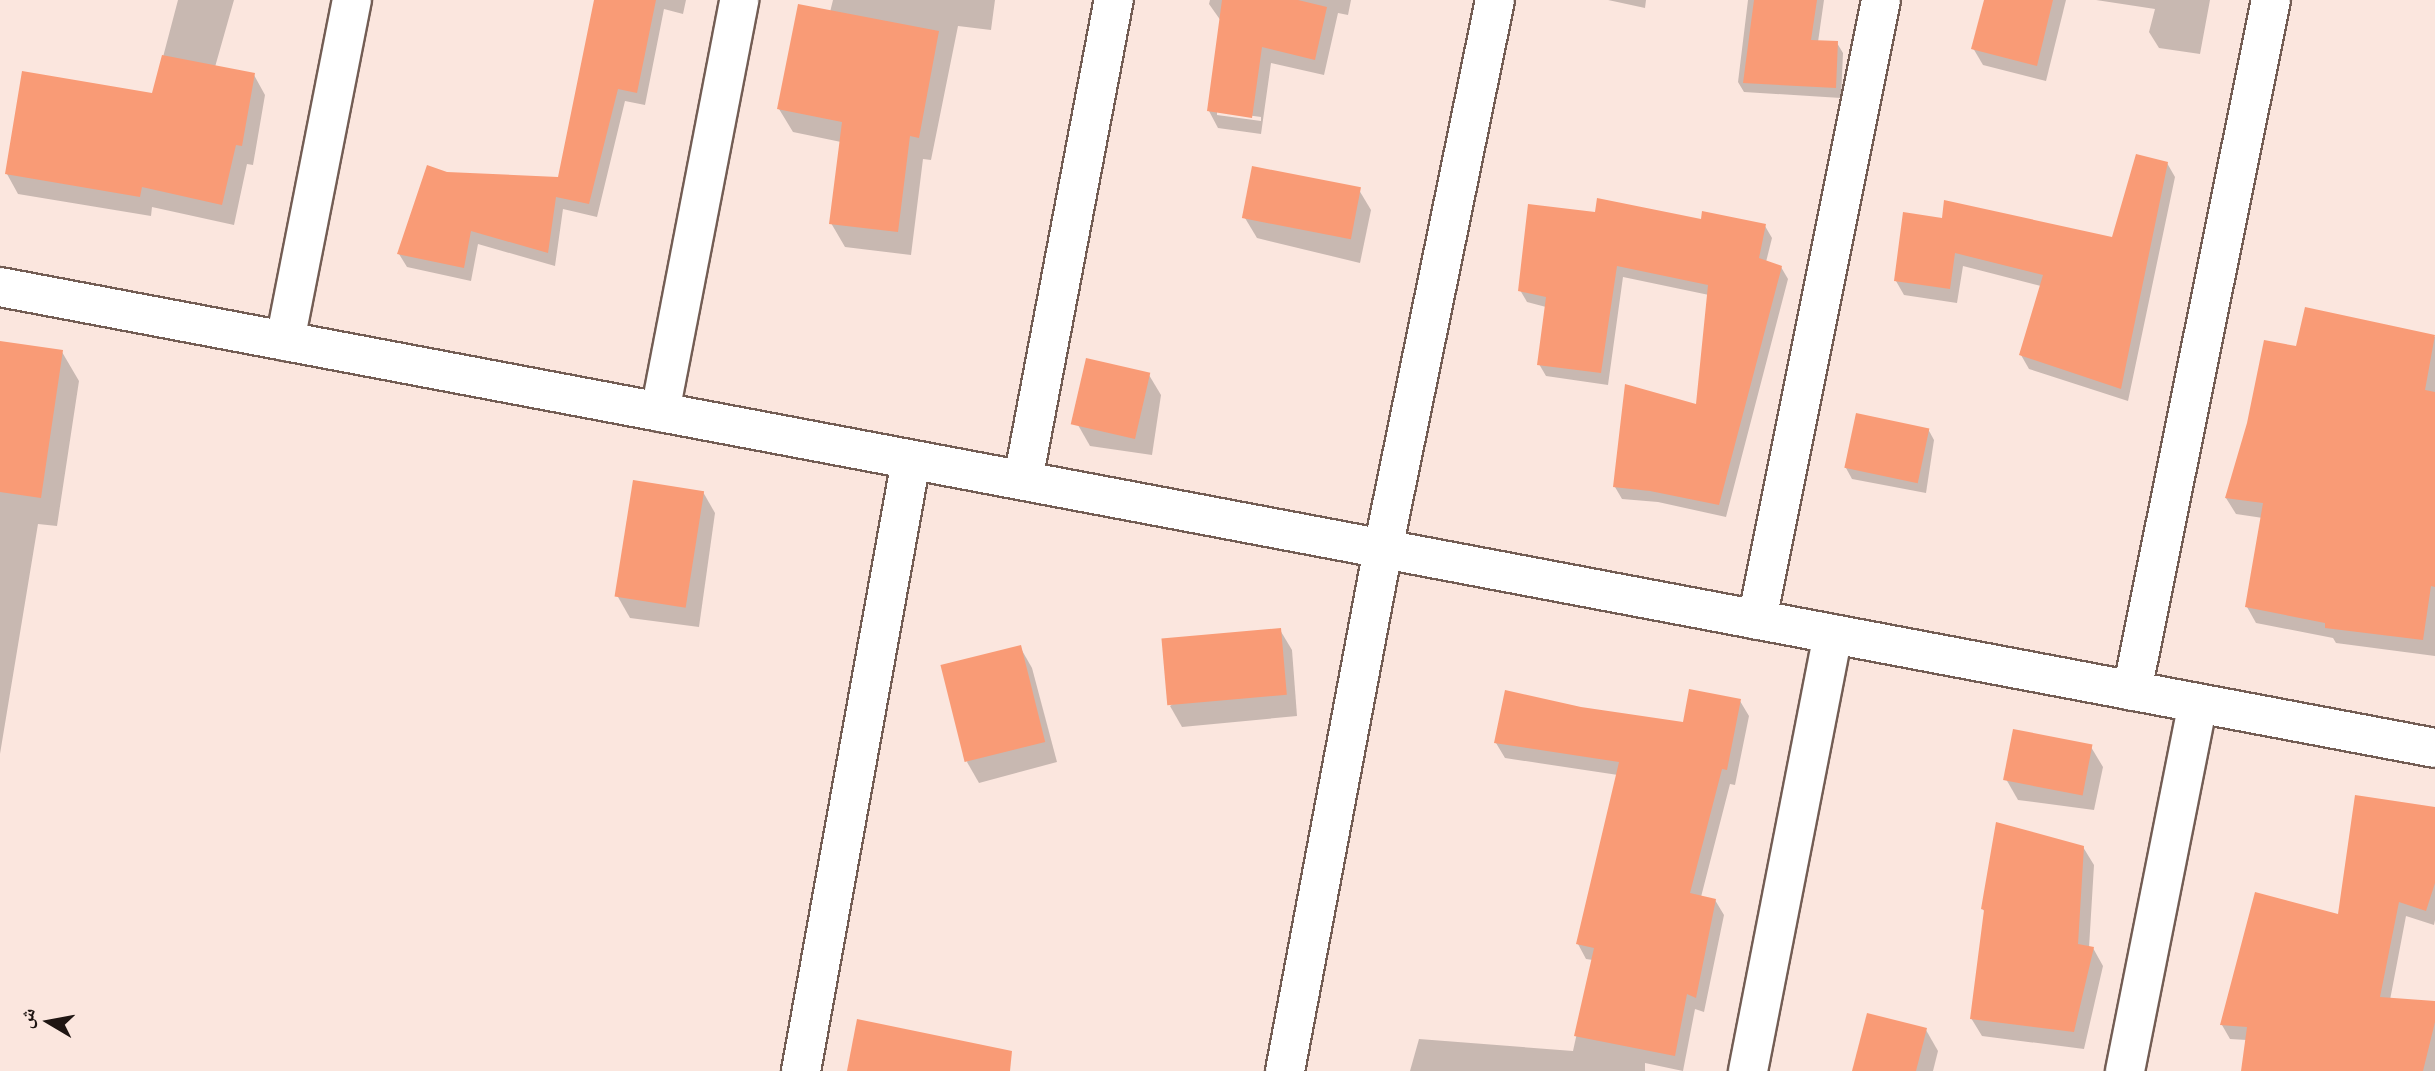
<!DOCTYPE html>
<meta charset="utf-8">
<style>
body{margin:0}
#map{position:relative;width:2435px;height:1071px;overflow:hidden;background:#fbe6de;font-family:"Sofia Sans Condensed","Noto Naskh Arabic",sans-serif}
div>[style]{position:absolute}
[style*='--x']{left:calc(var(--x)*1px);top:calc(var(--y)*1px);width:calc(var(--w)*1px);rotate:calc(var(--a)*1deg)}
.shadow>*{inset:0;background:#0003}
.building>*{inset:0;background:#f99b76;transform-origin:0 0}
.roads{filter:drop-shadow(2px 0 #735d54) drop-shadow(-2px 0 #735d54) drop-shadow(0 2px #735d54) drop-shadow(0 -2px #735d54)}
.minor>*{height:38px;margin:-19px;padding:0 19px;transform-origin:19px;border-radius:19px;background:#fff}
span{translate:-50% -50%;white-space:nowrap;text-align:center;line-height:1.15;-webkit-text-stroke:6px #fbe6de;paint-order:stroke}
.north{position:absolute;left:14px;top:987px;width:70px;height:70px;-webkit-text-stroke:5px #fbe6de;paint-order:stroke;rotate:280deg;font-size:19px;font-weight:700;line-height:28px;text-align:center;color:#1f1613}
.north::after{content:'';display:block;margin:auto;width:24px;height:32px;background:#1f1613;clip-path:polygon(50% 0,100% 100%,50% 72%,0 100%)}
</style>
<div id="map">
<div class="shadow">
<i style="clip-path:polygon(178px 0,234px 0,215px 67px,254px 75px,265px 95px,253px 165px,247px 164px,234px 225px,152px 207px,151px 216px,18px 194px,7px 174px,153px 95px)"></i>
<i style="clip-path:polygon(596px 0,686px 0,683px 14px,664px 9px,645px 105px,625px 101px,597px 217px,563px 209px,555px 266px,478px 244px,471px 281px,407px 267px,399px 254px,446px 174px,559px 179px)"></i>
<i style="clip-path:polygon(833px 0,995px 0,991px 30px,958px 26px,931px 160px,923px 159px,911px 255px,845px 247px,831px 223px,841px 142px,793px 132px,779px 109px,830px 12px)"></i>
<i style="clip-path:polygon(evenodd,1210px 0,1351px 0,1348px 15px,1338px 13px,1324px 75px,1271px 63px,1261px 134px,1218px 128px,1209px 111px,1221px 21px,1209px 4px,1210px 0,1217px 111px,1261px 117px,1261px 121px,1217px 115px,1217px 111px)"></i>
<i style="clip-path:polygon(1608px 0,1646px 0,1645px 8px)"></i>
<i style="clip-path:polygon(1748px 0,1824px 0,1818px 42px,1837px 43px,1843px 53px,1841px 98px,1744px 92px,1738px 82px)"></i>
<i style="clip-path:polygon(1986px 0,2066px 0,2046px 81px,1983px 65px,1973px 48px)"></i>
<i style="clip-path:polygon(2096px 0,2210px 0,2200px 54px,2159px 48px,2149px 32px,2155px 9px)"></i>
<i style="clip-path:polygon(2167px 163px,2175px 177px,2128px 401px,2029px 369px,2021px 355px,2041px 286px,1963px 266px,1957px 303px,1904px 295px,1896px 281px,1944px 220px,2113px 239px)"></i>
<i style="clip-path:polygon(1359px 190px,1371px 210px,1360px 263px,1257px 238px,1245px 218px)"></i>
<i style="clip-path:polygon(1702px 221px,1765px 226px,1772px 238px,1766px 262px,1781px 267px,1788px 279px,1726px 517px,1658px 502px,1622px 499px,1615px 487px,1697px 406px,1709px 295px,1623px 277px,1608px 385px,1546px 376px,1539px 364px,1546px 307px,1527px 302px,1520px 290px)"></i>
<i style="clip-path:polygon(2306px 309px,2435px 337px,2435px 656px,2336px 643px,2333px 638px,2256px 623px,2247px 607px,2263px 518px,2236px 514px,2226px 498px,2297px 348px)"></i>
<i style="clip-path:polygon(0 342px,62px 352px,79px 381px,57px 526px,38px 524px,0 754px)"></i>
<i style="clip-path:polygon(1149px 375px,1161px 395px,1152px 455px,1090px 446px,1078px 425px)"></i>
<i style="clip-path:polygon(1928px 429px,1934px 440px,1926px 493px,1852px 479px,1846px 468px)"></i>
<i style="clip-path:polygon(703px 492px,715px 513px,699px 627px,630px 618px,618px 597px)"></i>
<i style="clip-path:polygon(1280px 630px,1292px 650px,1297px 716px,1182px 727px,1170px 706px)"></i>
<i style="clip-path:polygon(1020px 647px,1032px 668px,1057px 762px,979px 783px,967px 762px)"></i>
<i style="clip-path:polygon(1740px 701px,1749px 716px,1735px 785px,1730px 784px,1701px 897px,1715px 900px,1724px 915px,1704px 1012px,1695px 1009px,1683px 1071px,1645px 1063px,1645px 1071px,1410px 1071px,1419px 1039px,1573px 1051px,1593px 960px,1586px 959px,1578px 944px,1618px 775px,1505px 758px,1496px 743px,1581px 709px,1684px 724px)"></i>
<i style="clip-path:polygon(2091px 747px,2103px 767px,2094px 810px,2018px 800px,2006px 779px)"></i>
<i style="clip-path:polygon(2435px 808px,2435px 920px,2434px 925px,2406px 916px,2390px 1000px,2435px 1002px,2435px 1071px,2243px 1071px,2247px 1040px,2230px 1039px,2222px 1025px,2257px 894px,2339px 916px)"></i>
<i style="clip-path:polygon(2083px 847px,2094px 865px,2089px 948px,2093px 948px,2103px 966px,2084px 1049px,1982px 1036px,1971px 1018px,1985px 913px,1983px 909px)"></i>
<i style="clip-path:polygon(1926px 1030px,1938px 1051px,1933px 1071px,1854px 1071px)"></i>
</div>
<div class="building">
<i style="clip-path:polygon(594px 0,656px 0,637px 93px,618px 89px,589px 204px,556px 197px,548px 253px,471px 231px,464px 268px,397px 254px,427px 165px,447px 172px,558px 177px)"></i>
<i style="clip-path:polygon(1222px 0,1298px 0,1327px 7px,1315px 60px,1262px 47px,1252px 118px,1207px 111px)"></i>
<i style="clip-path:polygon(1754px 0,1817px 0,1811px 40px,1838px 41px,1836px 88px,1743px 83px)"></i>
<i style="clip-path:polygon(1984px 0,2053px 0,2037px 66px,1971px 49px)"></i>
<i style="clip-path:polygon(798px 4px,939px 31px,919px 138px,910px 136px,898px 232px,829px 224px,842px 122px,777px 109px)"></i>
<i style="clip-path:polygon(162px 55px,255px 73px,242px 146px,236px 145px,222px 205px,142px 187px,140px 197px,5px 174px,22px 71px,152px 93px)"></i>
<i style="clip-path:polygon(2136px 154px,2168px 162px,2121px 389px,2019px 355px,2043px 275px,1955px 253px,1950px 289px,1894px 281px,1903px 212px,1942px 218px,1944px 200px,2112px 237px)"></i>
<i style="left:1252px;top:166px;width:111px;height:53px;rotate:11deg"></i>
<i style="clip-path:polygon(1597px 198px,1701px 219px,1702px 211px,1766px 224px,1759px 258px,1782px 266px,1719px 505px,1650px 491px,1613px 487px,1625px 384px,1696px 404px,1708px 285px,1617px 266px,1601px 373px,1537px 365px,1546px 297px,1518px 291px,1528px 204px,1595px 212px)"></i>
<i style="clip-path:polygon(2305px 307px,2435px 335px,2425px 390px,2435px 392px,2435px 587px,2431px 586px,2423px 640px,2325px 628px,2325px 623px,2245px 607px,2263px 503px,2225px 498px,2247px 423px,2264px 340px,2296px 346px)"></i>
<i style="clip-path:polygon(0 341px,63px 350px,41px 498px,0 492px)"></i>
<i style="left:1086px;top:358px;width:66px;height:68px;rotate:13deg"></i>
<i style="left:1856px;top:413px;width:75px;height:56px;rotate:12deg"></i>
<i style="left:633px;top:480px;width:72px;height:118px;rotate:9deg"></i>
<i style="left:1281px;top:628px;width:67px;height:120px;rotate:85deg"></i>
<i style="left:1021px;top:645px;width:100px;height:83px;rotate:76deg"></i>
<i style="clip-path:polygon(1689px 689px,1741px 699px,1727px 770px,1722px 769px,1690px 893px,1716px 899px,1696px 998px,1687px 994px,1675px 1056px,1574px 1036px,1594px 948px,1576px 944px,1619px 762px,1494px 743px,1505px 690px,1581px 707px,1683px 722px)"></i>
<i style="left:2013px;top:729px;width:81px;height:52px;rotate:11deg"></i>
<i style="clip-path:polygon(2355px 795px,2435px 807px,2435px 883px,2426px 911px,2399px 902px,2380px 997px,2435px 1001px,2435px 1022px,2423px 1071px,2241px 1071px,2247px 1027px,2220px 1025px,2255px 892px,2338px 914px)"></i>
<i style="clip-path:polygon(1996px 822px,2084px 846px,2078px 944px,2094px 947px,2074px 1032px,1970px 1019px,1984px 910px,1981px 909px)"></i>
<i style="clip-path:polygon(1867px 1013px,1927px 1028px,1916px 1071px,1852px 1071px)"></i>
<i style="clip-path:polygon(857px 1019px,1012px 1051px,1010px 1071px,847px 1071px)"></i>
</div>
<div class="roads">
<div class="minor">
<i style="--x:0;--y:287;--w:2478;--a:10.72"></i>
<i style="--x:285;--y:341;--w:348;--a:-78.9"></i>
<i style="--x:660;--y:412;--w:420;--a:-79.1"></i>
<i style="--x:1023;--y:480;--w:489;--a:-79.3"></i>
<i style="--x:1757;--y:620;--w:632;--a:-78.69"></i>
<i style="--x:2132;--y:691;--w:705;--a:-78.63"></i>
<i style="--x:801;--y:1071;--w:621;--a:-79.79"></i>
<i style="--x:1285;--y:1071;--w:531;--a:-79.37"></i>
<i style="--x:1383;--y:549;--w:560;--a:-78.47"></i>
<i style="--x:1748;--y:1071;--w:445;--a:-79"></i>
<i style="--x:2125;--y:1071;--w:374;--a:-78.8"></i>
</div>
</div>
<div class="north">ش</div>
</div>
